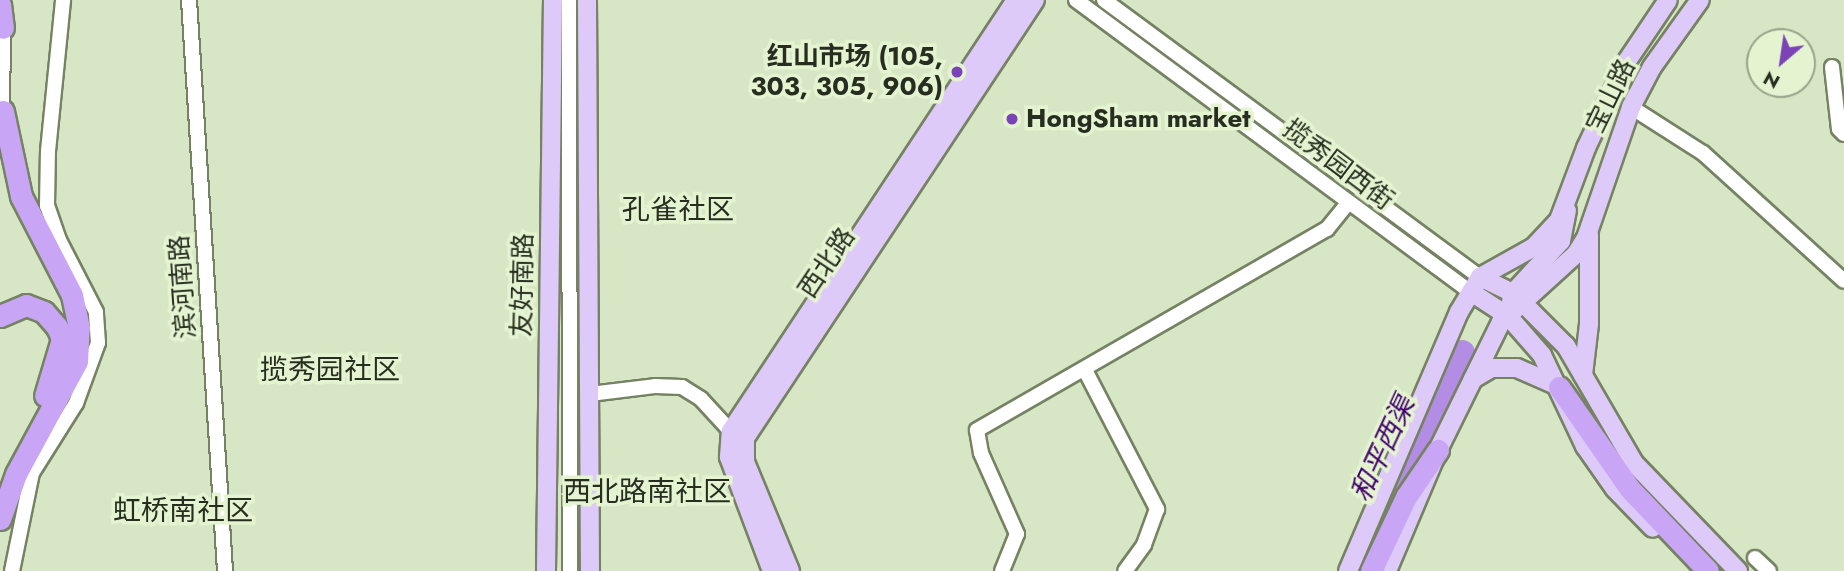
<!DOCTYPE html>
<meta charset="utf-8">
<style>
body{margin:0}
#map{position:relative;width:1844px;height:571px;overflow:hidden;background:#d7e6c4;font-family:Jost,"Noto Sans SC",sans-serif}
div>[style]{position:absolute}
[style*='--x']{left:calc(var(--x)*1px);top:calc(var(--y)*1px);width:calc(var(--w)*1px);rotate:calc(var(--a)*1deg)}
.river>*{height:26px;margin:-13px;padding:0 13px;transform-origin:13px;border-radius:13px;background:#b38de4}
.roads{filter:drop-shadow(2px 0 #758263) drop-shadow(-2px 0 #758263) drop-shadow(0 2px #758263) drop-shadow(0 -2px #758263)}
.minor>*{height:14px;margin:-7px;padding:0 7px;transform-origin:7px;border-radius:7px;background:#fff}
.major>*{height:18px;margin:-9px;padding:0 9px;transform-origin:9px;border-radius:9px;background:#decaf9}
.highway>*{height:21px;margin:-10.5px;padding:0 10.5px;transform-origin:10.5px;border-radius:10.5px;background:#c8a6f5}
.dots>*{width:19px;height:19px;translate:-50% -50%;box-sizing:border-box;border:4px solid #e4f4d1;border-radius:50%}
span{translate:-50% -50%;white-space:nowrap;text-align:center;line-height:1.15;-webkit-text-stroke:7px #e4f4d1;paint-order:stroke}
.poi-label{font-size:26px;color:#272d20;font-weight:700}
.right{translate:-100% -50%;text-align:right}
.left{translate:0 -50%;text-align:left}
.street-label{font-size:26px;color:#272d20}
.neighbourhood-label{font-size:28px;color:#272d20}
.water-label{font-size:28px;color:#41016e;font-style:italic}
.north{position:absolute;left:1746px;top:28px;width:70px;height:70px;box-sizing:border-box;background:#e4f4d1;border:2px solid #98a48a;border-radius:50%;rotate:209deg;font-size:19px;font-weight:700;line-height:28px;text-align:center;color:#272d20}
.north::after{content:'';display:block;margin:auto;width:24px;height:32px;background:#7c42b8;clip-path:polygon(50% 0,100% 100%,50% 72%,0 100%)}
</style>
<div id="map">
<div class="river">
<i style="--x:1385;--y:520;--w:184;--a:-65.2"></i>
</div>
<div class="roads">
<div class="minor">
<i style="--x:189;--y:0;--w:572;--a:86.39"></i>
<i style="--x:569;--y:0;--w:571;--a:89.9"></i>
<i style="--x:1076;--y:0;--w:491;--a:36.5"></i>
<i style="--x:1104;--y:0;--w:467;--a:36.4"></i>
<i style="--x:1832;--y:67;--w:62;--a:83.6"></i>
<i style="--x:1839;--y:129;--w:7;--a:45"></i>
<i style="--x:1631;--y:107;--w:85;--a:32.6"></i>
<i style="--x:1703;--y:153;--w:190;--a:42.2"></i>
<i style="--x:2;--y:120;--w:99;--a:-89.4"></i>
<i style="--x:1085;--y:370;--w:157;--a:62.6"></i>
<i style="--x:1157;--y:509;--w:38;--a:110"></i>
<i style="--x:1144;--y:545;--w:32;--a:126"></i>
<i style="--x:590;--y:394;--w:65;--a:-7"></i>
<i style="--x:655;--y:386;--w:27;--a:2"></i>
<i style="--x:682;--y:387;--w:22;--a:32"></i>
<i style="--x:701;--y:399;--w:52;--a:47.4"></i>
<i style="--x:1755;--y:558;--w:19;--a:43"></i>
<i style="--x:12;--y:571;--w:100;--a:-78.5"></i>
<i style="--x:32;--y:473;--w:83;--a:-57.8"></i>
<i style="--x:76;--y:403;--w:64;--a:-69.9"></i>
<i style="--x:98;--y:343;--w:31;--a:-94"></i>
<i style="--x:96;--y:312;--w:81;--a:-117.2"></i>
<i style="--x:59;--y:240;--w:36;--a:-109"></i>
<i style="--x:47;--y:206;--w:55;--a:-89"></i>
<i style="--x:48;--y:151;--w:152;--a:-84.3"></i>
<i style="--x:1002;--y:571;--w:40;--a:-68"></i>
<i style="--x:1017;--y:534;--w:89;--a:-114"></i>
<i style="--x:981;--y:453;--w:23;--a:-100"></i>
<i style="--x:977;--y:430;--w:404;--a:-29.9"></i>
<i style="--x:1327;--y:229;--w:33;--a:-51"></i>
</div>
<div class="major">
<i style="--x:587;--y:0;--w:571;--a:89.7"></i>
<i style="--x:1480;--y:277;--w:37;--a:26"></i>
<i style="--x:1513;--y:293;--w:75;--a:45"></i>
<i style="--x:1566;--y:346;--w:135;--a:59.8"></i>
<i style="--x:1634;--y:463;--w:150;--a:46.1"></i>
<i style="--x:1471;--y:292;--w:44;--a:33"></i>
<i style="--x:1508;--y:316;--w:52;--a:48.9"></i>
<i style="--x:1542;--y:355;--w:101;--a:64.7"></i>
<i style="--x:1585;--y:446;--w:52;--a:55.1"></i>
<i style="--x:1615;--y:489;--w:54;--a:45.7"></i>
<i style="--x:1511;--y:302;--w:9;--a:-77"></i>
<i style="--x:1513;--y:293;--w:71;--a:-47.3"></i>
<i style="--x:1561;--y:241;--w:31;--a:-79"></i>
<i style="--x:1583;--y:375;--w:51;--a:-83.3"></i>
<i style="--x:1589;--y:324;--w:89;--a:-90"></i>
<i style="--x:1473;--y:379;--w:21;--a:-31"></i>
<i style="--x:1491;--y:368;--w:26;--a:0"></i>
<i style="--x:1517;--y:368;--w:43;--a:23.6"></i>
<i style="--x:546;--y:571;--w:571;--a:-89.3"></i>
<i style="--x:772;--y:571;--w:122;--a:-110.7"></i>
<i style="--x:729;--y:457;--w:26;--a:-86"></i>
<i style="--x:731;--y:431;--w:517;--a:-56.53"></i>
<i style="--x:790;--y:571;--w:118;--a:-112.4"></i>
<i style="--x:745;--y:462;--w:24;--a:-90"></i>
<i style="--x:745;--y:438;--w:525;--a:-56.49"></i>
<i style="--x:1348;--y:571;--w:282;--a:-66.8"></i>
<i style="--x:1459;--y:312;--w:41;--a:-59"></i>
<i style="--x:1480;--y:277;--w:62;--a:-29.1"></i>
<i style="--x:1534;--y:247;--w:37;--a:-47"></i>
<i style="--x:1559;--y:220;--w:77;--a:-69.4"></i>
<i style="--x:1586;--y:148;--w:96;--a:-64.8"></i>
<i style="--x:1627;--y:61;--w:73;--a:-56.1"></i>
<i style="--x:1387;--y:571;--w:131;--a:-67.1"></i>
<i style="--x:1438;--y:450;--w:143;--a:-63.8"></i>
<i style="--x:1501;--y:322;--w:101;--a:-42.2"></i>
<i style="--x:1576;--y:254;--w:19;--a:-58"></i>
<i style="--x:1586;--y:238;--w:139;--a:-71"></i>
<i style="--x:1631;--y:107;--w:45;--a:-62.3"></i>
<i style="--x:1652;--y:67;--w:82;--a:-54.4"></i>
</div>
<div class="highway">
<i style="--x:0;--y:4;--w:24;--a:83"></i>
<i style="--x:0;--y:316;--w:28;--a:-23"></i>
<i style="--x:26;--y:305;--w:19;--a:21"></i>
<i style="--x:44;--y:312;--w:20;--a:49"></i>
<i style="--x:57;--y:327;--w:13;--a:67"></i>
<i style="--x:62;--y:339;--w:59;--a:106.6"></i>
<i style="--x:1559;--y:387;--w:124;--a:55.2"></i>
<i style="--x:1630;--y:489;--w:113;--a:46.4"></i>
<i style="--x:0;--y:519;--w:48;--a:-70.4"></i>
<i style="--x:16;--y:474;--w:128;--a:-61.6"></i>
<i style="--x:77;--y:361;--w:33;--a:-87"></i>
<i style="--x:79;--y:328;--w:34;--a:-102"></i>
<i style="--x:72;--y:295;--w:111;--a:-117.3"></i>
<i style="--x:21;--y:196;--w:87;--a:-102"></i>
<i style="--x:1371;--y:571;--w:82;--a:-64.7"></i>
<i style="--x:1406;--y:497;--w:57;--a:-55.8"></i>
</div>
</div>
<div class="dots">
<i style="left:957px;top:72px;background:#7c42b8"></i>
<i style="left:1012px;top:119px;background:#7c42b8"></i>
</div>
<div class="poi-label">
<span class="right" style="left:943px;top:72px">红山市场 (105,<br>303, 305, 906)</span>
<span class="left" style="left:1026px;top:119px">HongSham market</span>
</div>
<div class="street-label">
<span style="left:1611px;top:96px;rotate:-64deg">宝山路</span>
<span style="left:1338px;top:165px;rotate:37deg">揽秀园西街</span>
<span style="left:827px;top:263px;rotate:-56deg">西北路</span>
<span style="left:523px;top:285px;rotate:-89deg">友好南路</span>
<span style="left:183px;top:287px;rotate:-94deg">滨河南路</span>
</div>
<div class="neighbourhood-label">
<span style="left:678px;top:210px">孔雀社区</span>
<span style="left:330px;top:370px">揽秀园社区</span>
<span style="left:647px;top:492px">西北路南社区</span>
<span style="left:183px;top:511px">虹桥南社区</span>
</div>
<div class="water-label">
<span style="left:1383px;top:449px;rotate:-65deg">和平西渠</span>
</div>
<div class="north">N</div>
</div>
